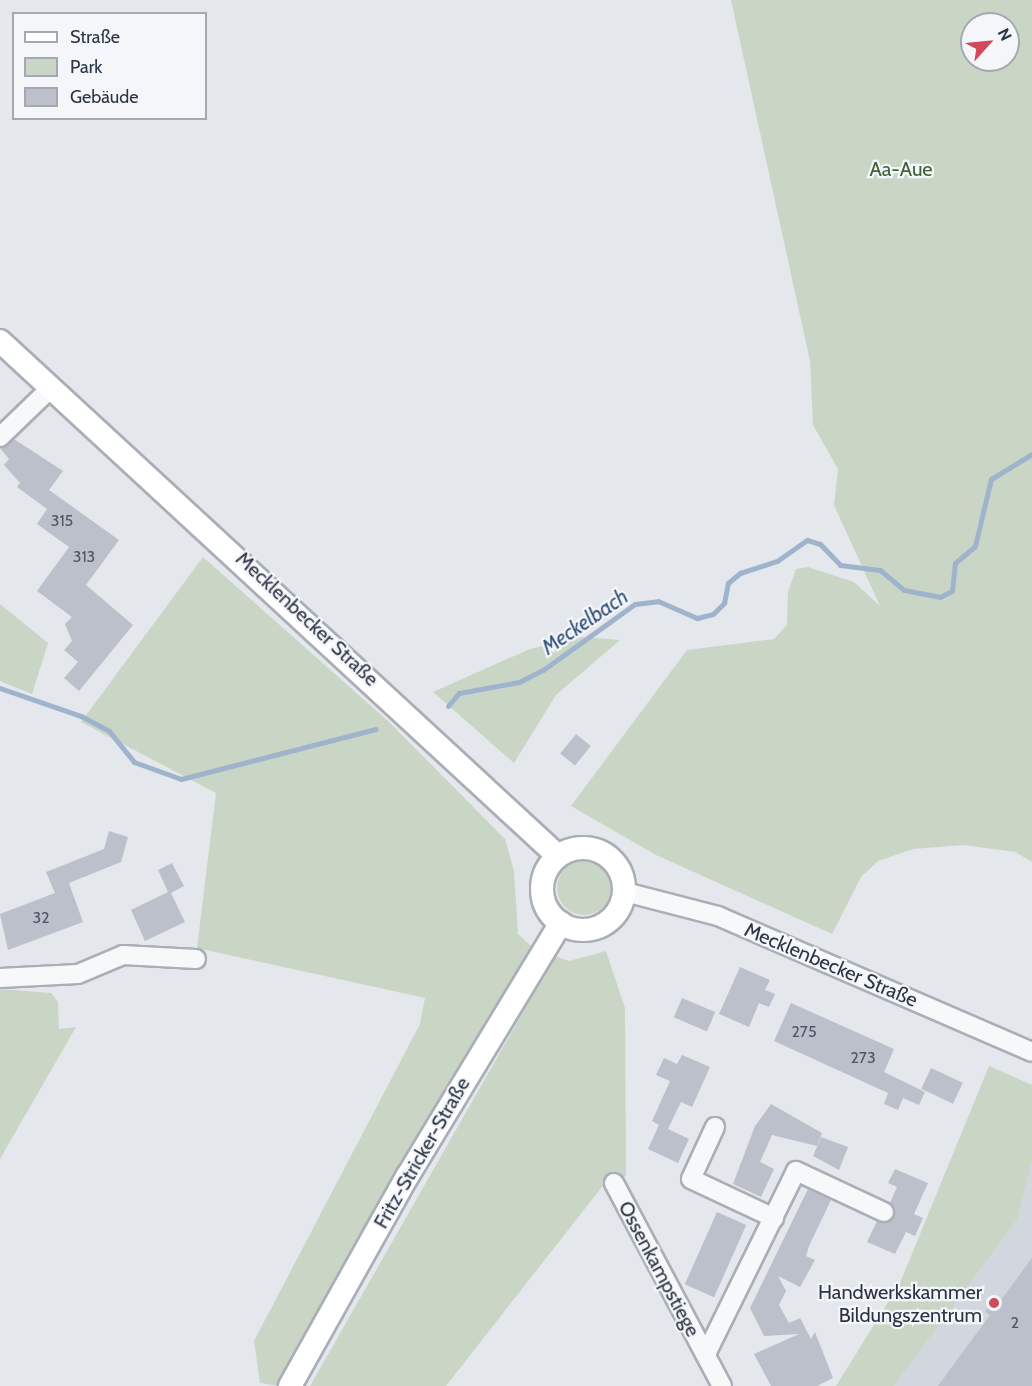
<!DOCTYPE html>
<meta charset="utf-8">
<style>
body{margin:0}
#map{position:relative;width:1032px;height:1386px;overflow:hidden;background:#e4e7ec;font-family:Cabin,sans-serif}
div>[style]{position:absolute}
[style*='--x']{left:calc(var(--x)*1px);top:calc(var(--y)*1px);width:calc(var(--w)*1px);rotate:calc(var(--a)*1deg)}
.built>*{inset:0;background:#d2d6de}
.green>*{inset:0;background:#c9d6c5}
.round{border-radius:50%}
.stream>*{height:5px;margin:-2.5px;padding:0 2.5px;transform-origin:2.5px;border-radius:2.5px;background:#9fb4cc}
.building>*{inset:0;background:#bbc0ca;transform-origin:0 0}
.roads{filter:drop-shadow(2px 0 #a9aeb7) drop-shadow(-2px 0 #a9aeb7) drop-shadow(0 2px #a9aeb7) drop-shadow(0 -2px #a9aeb7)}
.minor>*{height:18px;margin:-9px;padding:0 9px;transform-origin:9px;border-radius:9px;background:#f7f8fa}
.major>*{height:22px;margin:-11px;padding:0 11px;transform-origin:11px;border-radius:11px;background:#fff}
.major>.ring{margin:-11px;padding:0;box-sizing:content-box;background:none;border:22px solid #fff;border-radius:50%}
.dots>*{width:16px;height:16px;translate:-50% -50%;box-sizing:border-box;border:3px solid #f4f6f9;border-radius:50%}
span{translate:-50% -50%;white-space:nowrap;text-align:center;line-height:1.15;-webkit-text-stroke:4.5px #f4f6f9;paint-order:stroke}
.number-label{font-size:16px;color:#4f5766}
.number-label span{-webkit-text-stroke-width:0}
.park-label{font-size:20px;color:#3f6138}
.street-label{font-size:20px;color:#2b3445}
.poi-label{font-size:20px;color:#2b3445}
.right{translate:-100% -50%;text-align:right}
.water-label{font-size:21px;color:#34527a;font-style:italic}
.legend{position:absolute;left:12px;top:12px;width:195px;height:108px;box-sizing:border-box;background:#f4f6f9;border:2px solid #a4a8b1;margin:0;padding:8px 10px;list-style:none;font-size:18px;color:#2b3445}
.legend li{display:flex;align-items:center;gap:12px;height:30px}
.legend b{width:30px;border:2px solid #a4a8b1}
.north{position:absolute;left:960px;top:12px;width:60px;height:60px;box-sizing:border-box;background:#f4f6f9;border:2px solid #a4a8b1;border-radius:50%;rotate:63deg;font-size:16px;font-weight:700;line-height:24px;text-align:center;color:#2b3445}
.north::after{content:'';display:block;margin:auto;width:21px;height:27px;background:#d1495b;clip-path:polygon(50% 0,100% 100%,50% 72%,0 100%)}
</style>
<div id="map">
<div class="built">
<i style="clip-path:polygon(1032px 1162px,1032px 1386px,894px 1386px,1017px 1220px)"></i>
</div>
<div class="green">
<i style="clip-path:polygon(evenodd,731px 0,1032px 0,1032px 862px,1015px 852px,964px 845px,913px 849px,878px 861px,861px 877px,832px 934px,656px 855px,571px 806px,687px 650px,774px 639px,787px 625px,788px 592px,796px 569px,808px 567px,854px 582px,880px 606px,834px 505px,838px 469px,813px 425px,810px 361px,731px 0,972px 24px,1008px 24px,1008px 60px,972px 60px,972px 24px)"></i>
<i style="clip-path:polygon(203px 557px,389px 722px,505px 839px,514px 871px,518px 934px,532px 947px,279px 1386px,260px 1383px,254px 1341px,420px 1024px,425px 998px,197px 948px,216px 793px,81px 722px)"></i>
<i style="clip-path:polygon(0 604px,48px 643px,32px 694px,0 681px)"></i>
<i style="clip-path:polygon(582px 637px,620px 640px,556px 695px,514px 763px,433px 692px,530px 649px)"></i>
<i class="round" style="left:557px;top:861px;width:54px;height:54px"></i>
<i style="clip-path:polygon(606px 951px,625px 1008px,626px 1176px,605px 1183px,446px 1386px,310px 1386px,555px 956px,569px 961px)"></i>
<i style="clip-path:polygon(0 989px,51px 993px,58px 1002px,59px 1029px,76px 1027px,0 1159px)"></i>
<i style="clip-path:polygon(989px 1066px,1032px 1085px,1032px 1162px,1017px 1220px,894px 1386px,836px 1386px,900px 1283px)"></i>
</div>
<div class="stream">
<i style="--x:0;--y:688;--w:86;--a:19.1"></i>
<i style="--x:81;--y:716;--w:32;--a:28"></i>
<i style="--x:109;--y:731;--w:40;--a:51"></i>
<i style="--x:134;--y:762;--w:50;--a:19.9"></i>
<i style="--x:181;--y:779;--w:201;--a:-14.4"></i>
<i style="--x:448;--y:706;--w:17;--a:-50"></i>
<i style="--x:459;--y:693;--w:61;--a:-10.4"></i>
<i style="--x:519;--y:682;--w:27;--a:-27"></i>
<i style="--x:543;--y:670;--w:113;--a:-35.7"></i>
<i style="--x:635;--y:604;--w:23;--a:-7"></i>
<i style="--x:658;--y:601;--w:43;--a:23.6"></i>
<i style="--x:697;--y:618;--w:16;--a:-14"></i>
<i style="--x:713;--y:614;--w:16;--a:-45"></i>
<i style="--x:724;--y:603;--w:20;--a:-79"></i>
<i style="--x:728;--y:583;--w:16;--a:-40"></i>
<i style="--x:740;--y:573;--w:39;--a:-18"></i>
<i style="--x:777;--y:561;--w:37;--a:-35"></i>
<i style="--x:807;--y:540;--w:14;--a:17"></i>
<i style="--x:820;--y:544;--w:29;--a:46"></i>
<i style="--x:840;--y:565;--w:40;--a:7.1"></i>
<i style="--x:880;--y:570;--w:31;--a:40"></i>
<i style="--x:904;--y:590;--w:37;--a:11"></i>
<i style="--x:940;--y:597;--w:13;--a:-27"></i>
<i style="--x:952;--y:591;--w:28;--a:-84"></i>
<i style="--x:955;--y:563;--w:26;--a:-40"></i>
<i style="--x:975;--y:546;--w:69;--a:-76.6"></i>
<i style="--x:991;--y:479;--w:48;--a:-31.4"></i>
</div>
<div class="building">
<i style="clip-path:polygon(14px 439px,63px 471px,49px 490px,119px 540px,86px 585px,133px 625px,79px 691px,64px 678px,78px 662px,64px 650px,72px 641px,65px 624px,72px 617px,37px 591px,69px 547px,37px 524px,47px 509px,17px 487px,20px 483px,4px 465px,9px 459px,0 448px)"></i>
<i style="left:576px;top:734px;width:19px;height:25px;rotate:39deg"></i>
<i style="clip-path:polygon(109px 831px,128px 837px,121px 862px,69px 883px,83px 922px,8px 950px,0 914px,55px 893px,46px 872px,104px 849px)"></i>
<i style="clip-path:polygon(172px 863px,184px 886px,171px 893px,185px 922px,145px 941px,131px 910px,168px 892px,158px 870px)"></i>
<i style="clip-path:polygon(740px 967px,770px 980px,765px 990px,775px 994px,769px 1007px,759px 1003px,749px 1027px,719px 1014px)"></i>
<i style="left:682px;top:998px;width:36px;height:21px;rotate:23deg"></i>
<i style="clip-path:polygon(791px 1003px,894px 1049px,884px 1072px,925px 1092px,919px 1105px,903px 1098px,898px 1110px,884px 1104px,888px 1093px,774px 1041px)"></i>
<i style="clip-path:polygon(682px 1055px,710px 1067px,692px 1107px,681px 1102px,668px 1129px,689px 1139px,678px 1163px,648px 1149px,659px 1125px,652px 1121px,670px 1081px,656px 1075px,664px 1058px,677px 1064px)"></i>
<i style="left:931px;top:1068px;width:35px;height:23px;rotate:25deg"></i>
<i style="clip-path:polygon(771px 1104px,822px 1133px,817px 1146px,772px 1135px,760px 1162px,774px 1169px,761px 1197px,733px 1184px,755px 1126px)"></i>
<i style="clip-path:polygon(821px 1137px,848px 1147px,839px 1170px,813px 1156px)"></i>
<i style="clip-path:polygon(895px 1169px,928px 1183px,914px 1214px,923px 1218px,915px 1236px,906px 1232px,895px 1254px,867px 1242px,877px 1221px,886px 1223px,894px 1216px,890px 1203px,897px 1187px,888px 1183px)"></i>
<i style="clip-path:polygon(808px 1189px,831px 1200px,809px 1246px,806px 1256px,815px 1260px,800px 1287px,778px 1276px,786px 1291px,779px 1305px,789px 1323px,800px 1318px,811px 1339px,815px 1332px,833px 1378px,817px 1386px,771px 1386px,754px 1354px,799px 1334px,764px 1336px,750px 1308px)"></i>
<i style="left:717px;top:1212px;width:32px;height:79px;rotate:24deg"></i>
<i style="clip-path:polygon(1032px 1258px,1032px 1386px,938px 1386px,990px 1315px,985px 1312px,993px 1301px,998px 1304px)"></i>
</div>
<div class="roads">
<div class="minor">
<i style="--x:0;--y:437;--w:72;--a:-43.9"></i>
<i style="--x:625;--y:892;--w:96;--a:14.5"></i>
<i style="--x:718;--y:916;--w:342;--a:23.4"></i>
<i style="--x:0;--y:978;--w:78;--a:-2.9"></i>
<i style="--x:78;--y:974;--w:49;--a:-22.9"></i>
<i style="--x:123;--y:955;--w:73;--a:3.1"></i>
<i style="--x:715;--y:1127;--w:57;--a:114.8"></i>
<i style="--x:691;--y:1179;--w:92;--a:25.2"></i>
<i style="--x:614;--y:1183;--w:230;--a:62"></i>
<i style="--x:706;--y:1354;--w:204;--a:-63.8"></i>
<i style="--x:796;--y:1171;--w:97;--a:25"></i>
</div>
<div class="major">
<i style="--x:0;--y:341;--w:759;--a:42.71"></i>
<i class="ring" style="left:542px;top:848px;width:60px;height:60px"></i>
<i style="--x:290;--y:1386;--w:240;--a:-60.8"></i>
<i style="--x:407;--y:1177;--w:297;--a:-58.8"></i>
</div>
</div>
<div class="dots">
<i style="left:994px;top:1303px;background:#d1495b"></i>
</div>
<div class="number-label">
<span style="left:62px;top:521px">315</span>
<span style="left:84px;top:557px">313</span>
<span style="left:41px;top:918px">32</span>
<span style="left:804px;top:1032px">275</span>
<span style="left:863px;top:1058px">273</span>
<span style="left:1015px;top:1323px">2</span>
</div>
<div class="park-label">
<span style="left:901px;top:169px">Aa-Aue</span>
</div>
<div class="street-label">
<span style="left:307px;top:619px;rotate:43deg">Mecklenbecker Straße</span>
<span style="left:831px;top:965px;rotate:23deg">Mecklenbecker Straße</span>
<span style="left:422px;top:1153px;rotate:-60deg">Fritz-Stricker-Straße</span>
<span style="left:659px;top:1269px;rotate:62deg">Ossenkampstiege</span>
</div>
<div class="poi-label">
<span class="right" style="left:982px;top:1304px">Handwerkskammer<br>Bildungszentrum</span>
</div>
<div class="water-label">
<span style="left:585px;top:622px;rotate:-34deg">Meckelbach</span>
</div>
<ul class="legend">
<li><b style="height:8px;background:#fff"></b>Straße</li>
<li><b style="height:16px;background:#c9d6c5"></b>Park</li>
<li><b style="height:16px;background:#bbc0ca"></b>Gebäude</li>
</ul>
<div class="north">N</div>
</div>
